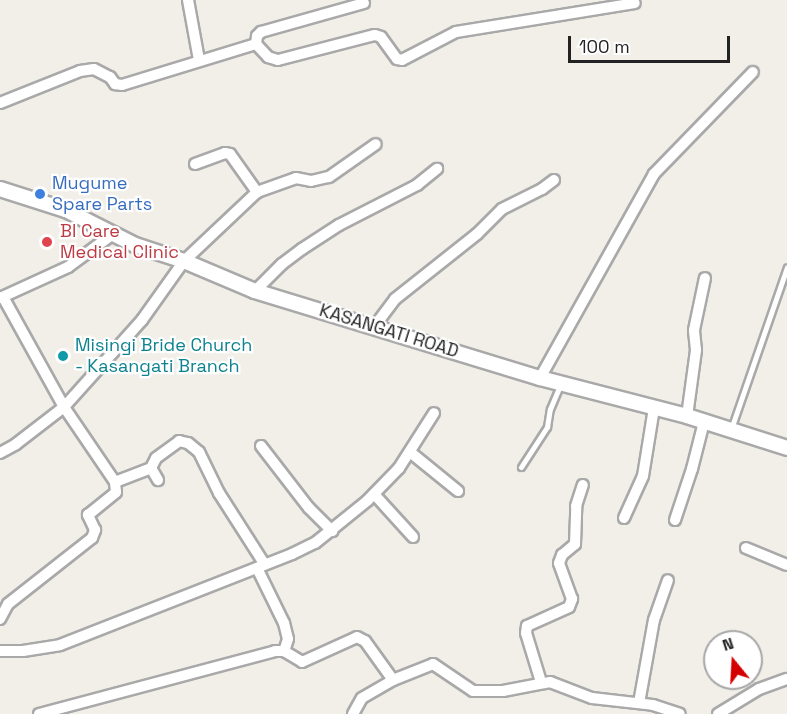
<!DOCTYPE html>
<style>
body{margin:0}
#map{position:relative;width:787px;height:714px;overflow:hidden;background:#f2efe9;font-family:"Space Grotesk",sans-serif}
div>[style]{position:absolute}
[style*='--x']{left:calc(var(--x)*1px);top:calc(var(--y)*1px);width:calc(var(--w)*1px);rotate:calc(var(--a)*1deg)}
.roads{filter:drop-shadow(2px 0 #a9a9a9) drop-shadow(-2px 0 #a9a9a9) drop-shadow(0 2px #a9a9a9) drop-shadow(0 -2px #a9a9a9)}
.service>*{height:5px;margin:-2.5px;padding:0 2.5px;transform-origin:2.5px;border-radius:2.5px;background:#fff}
.minor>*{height:10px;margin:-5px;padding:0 5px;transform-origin:5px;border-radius:5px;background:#fff}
.tertiary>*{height:14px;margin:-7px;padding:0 7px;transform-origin:7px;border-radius:7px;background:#fff}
.dots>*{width:16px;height:16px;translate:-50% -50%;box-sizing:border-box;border:3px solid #fff;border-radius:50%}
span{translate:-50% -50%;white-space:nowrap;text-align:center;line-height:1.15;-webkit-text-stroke:4.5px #fff;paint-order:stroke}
.shop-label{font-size:18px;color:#366cbe}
.left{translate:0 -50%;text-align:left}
.health-label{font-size:18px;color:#be3a42}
.street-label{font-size:18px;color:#222}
.culture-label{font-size:18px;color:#0d838f}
.north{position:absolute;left:703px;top:630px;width:60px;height:60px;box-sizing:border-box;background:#fff;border:2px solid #a7a7a7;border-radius:50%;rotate:342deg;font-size:16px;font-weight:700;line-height:24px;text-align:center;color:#222}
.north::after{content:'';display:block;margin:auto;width:21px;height:27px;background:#d40000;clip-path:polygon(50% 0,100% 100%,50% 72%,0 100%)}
.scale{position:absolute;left:568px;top:36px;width:162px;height:27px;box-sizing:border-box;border:3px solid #222;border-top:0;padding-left:8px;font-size:18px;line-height:21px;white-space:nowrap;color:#222;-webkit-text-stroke:4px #fff;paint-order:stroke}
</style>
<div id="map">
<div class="roads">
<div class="service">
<i style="--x:731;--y:429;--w:171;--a:-70.9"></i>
<i style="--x:521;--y:467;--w:48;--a:-57"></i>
<i style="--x:547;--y:427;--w:18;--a:-81"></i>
<i style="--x:550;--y:409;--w:28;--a:-67"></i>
</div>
<div class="minor">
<i style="--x:188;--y:0;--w:61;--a:79.6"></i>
<i style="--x:256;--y:44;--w:18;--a:47"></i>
<i style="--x:268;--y:57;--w:10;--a:17"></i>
<i style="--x:278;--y:60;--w:100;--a:-14.5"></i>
<i style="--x:375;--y:35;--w:6;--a:18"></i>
<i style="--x:381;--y:37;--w:27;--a:54"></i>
<i style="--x:397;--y:59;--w:5;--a:11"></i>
<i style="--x:402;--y:60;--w:61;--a:-27.4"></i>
<i style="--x:456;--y:32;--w:181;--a:-9.2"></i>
<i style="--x:256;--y:44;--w:8;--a:-83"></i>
<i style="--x:257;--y:36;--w:6;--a:-45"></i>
<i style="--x:261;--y:32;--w:107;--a:-15.7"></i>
<i style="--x:0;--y:103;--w:86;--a:-21.8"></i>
<i style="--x:80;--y:71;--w:14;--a:-8"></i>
<i style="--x:94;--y:69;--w:18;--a:27"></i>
<i style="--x:110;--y:77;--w:9;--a:54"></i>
<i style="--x:115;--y:84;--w:7;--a:8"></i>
<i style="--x:122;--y:85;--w:140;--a:-17"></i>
<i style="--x:195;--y:164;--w:32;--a:-20"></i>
<i style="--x:225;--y:153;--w:5;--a:11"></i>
<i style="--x:230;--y:154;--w:47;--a:54.6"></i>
<i style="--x:255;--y:291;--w:38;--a:-45"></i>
<i style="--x:282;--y:264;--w:25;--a:-37"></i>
<i style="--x:302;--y:249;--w:44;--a:-33"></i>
<i style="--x:339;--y:225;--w:88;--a:-27.1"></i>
<i style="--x:417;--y:185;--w:26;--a:-39"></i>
<i style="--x:0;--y:298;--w:75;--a:-24.5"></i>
<i style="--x:68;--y:267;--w:56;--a:-36.3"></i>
<i style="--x:374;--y:327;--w:35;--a:-53"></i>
<i style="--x:395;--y:299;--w:105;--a:-38.4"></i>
<i style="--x:477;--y:234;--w:35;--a:-45"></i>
<i style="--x:502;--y:209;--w:45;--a:-26.6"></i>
<i style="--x:542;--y:189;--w:15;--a:-37"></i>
<i style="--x:540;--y:378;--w:234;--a:-60.8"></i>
<i style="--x:654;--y:174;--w:142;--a:-45.9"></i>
<i style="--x:687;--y:416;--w:67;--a:-82.2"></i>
<i style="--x:696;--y:350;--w:20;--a:-96"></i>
<i style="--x:694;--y:330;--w:53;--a:-78.1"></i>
<i style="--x:261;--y:446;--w:78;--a:52.3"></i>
<i style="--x:309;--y:508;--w:33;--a:45"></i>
<i style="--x:410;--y:452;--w:62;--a:39.1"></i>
<i style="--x:0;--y:453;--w:18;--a:-29"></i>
<i style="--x:16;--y:444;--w:61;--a:-37.6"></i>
<i style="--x:64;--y:407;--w:117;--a:-48.1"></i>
<i style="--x:142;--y:320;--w:72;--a:-54.6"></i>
<i style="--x:184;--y:261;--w:100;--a:-43.4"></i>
<i style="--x:257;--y:192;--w:41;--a:-19.7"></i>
<i style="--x:296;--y:178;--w:15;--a:11"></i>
<i style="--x:311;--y:181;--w:18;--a:-13"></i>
<i style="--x:329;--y:177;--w:57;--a:-35.1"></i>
<i style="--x:151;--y:468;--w:11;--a:-63"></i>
<i style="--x:156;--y:458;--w:29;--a:-36"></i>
<i style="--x:179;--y:441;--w:9;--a:13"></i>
<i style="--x:188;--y:443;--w:14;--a:39"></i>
<i style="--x:199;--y:452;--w:46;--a:64"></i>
<i style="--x:219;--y:493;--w:85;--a:57.4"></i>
<i style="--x:115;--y:482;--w:39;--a:-21"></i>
<i style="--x:151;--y:468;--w:14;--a:60"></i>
<i style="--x:374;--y:494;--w:58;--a:47.8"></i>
<i style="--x:624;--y:518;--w:46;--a:-65.7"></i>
<i style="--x:643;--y:476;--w:69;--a:-80.8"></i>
<i style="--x:675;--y:520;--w:54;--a:-71.6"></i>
<i style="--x:692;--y:469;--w:49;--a:-75.7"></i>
<i style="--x:746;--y:548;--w:44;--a:22.5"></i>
<i style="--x:257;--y:568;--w:61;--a:63.9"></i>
<i style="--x:284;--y:623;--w:16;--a:76"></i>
<i style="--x:288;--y:639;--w:13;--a:108"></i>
<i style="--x:0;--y:619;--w:17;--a:-62"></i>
<i style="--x:8;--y:604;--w:107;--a:-38.2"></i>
<i style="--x:92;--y:538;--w:9;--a:-69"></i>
<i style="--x:95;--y:530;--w:17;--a:-115"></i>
<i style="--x:88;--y:515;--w:36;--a:-39"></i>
<i style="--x:116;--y:492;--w:10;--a:-96"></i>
<i style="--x:115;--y:482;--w:91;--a:-124.2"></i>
<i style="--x:64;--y:407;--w:126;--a:-119"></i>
<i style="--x:0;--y:651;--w:23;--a:0"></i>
<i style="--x:23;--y:651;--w:37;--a:-9"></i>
<i style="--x:60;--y:645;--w:249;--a:-21.4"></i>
<i style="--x:292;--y:554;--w:25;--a:-26"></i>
<i style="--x:315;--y:543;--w:67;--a:-38.9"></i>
<i style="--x:367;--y:501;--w:46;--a:-45.9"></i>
<i style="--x:399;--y:468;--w:65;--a:-57.5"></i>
<i style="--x:541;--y:682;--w:51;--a:-107"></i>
<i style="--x:526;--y:633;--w:7;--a:-82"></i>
<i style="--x:527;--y:626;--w:46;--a:-24.3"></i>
<i style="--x:569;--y:607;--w:9;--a:-69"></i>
<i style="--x:572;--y:599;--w:38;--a:-110"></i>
<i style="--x:559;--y:563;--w:9;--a:-69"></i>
<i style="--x:562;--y:555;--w:17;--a:-40"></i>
<i style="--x:575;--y:544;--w:38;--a:-88"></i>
<i style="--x:576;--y:506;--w:22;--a:-72"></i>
<i style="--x:639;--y:703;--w:84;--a:-79.8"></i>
<i style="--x:654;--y:620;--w:42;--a:-70.7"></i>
<i style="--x:39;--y:714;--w:244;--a:-14.9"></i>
<i style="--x:275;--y:651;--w:9;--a:0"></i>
<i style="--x:284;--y:651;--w:21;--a:31"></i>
<i style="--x:302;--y:662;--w:60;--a:-24.4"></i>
<i style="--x:357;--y:637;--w:9;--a:27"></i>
<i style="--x:365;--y:641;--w:48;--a:54.3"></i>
<i style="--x:393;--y:680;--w:43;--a:-21.8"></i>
<i style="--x:433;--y:664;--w:48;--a:34"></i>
<i style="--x:473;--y:691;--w:30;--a:0"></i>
<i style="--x:503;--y:691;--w:48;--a:-10.8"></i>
<i style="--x:550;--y:682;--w:45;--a:20.9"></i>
<i style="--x:592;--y:698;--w:61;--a:6.5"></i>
<i style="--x:653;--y:705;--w:28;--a:18"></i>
<i style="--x:353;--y:714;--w:18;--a:-61"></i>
<i style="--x:362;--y:698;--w:36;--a:-30"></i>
<i style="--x:718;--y:714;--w:48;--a:-31.4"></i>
<i style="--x:759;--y:689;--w:30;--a:-20"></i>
</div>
<div class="tertiary">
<i style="--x:0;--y:189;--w:69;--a:17.7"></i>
<i style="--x:66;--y:210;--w:77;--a:26.9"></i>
<i style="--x:135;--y:245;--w:52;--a:18.1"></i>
<i style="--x:184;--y:261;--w:77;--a:22.9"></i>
<i style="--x:255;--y:291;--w:298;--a:17"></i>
<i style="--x:540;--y:378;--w:152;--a:14.5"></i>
<i style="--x:687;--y:416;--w:105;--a:17.7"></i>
</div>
</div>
<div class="dots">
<i style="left:40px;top:194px;background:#3f7fe0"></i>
<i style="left:47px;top:242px;background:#e0444e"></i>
<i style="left:63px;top:356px;background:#0f9aa8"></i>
</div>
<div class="shop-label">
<span class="left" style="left:52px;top:194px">Mugume<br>Spare Parts</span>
</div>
<div class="health-label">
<span class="left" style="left:60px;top:242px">BI Care<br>Medical Clinic</span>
</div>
<div class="street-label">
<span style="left:389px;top:331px;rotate:17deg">KASANGATI ROAD</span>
</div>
<div class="culture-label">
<span class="left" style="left:75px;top:356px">Misingi Bride Church<br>- Kasangati Branch</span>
</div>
<div class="north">N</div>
<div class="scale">100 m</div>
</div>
